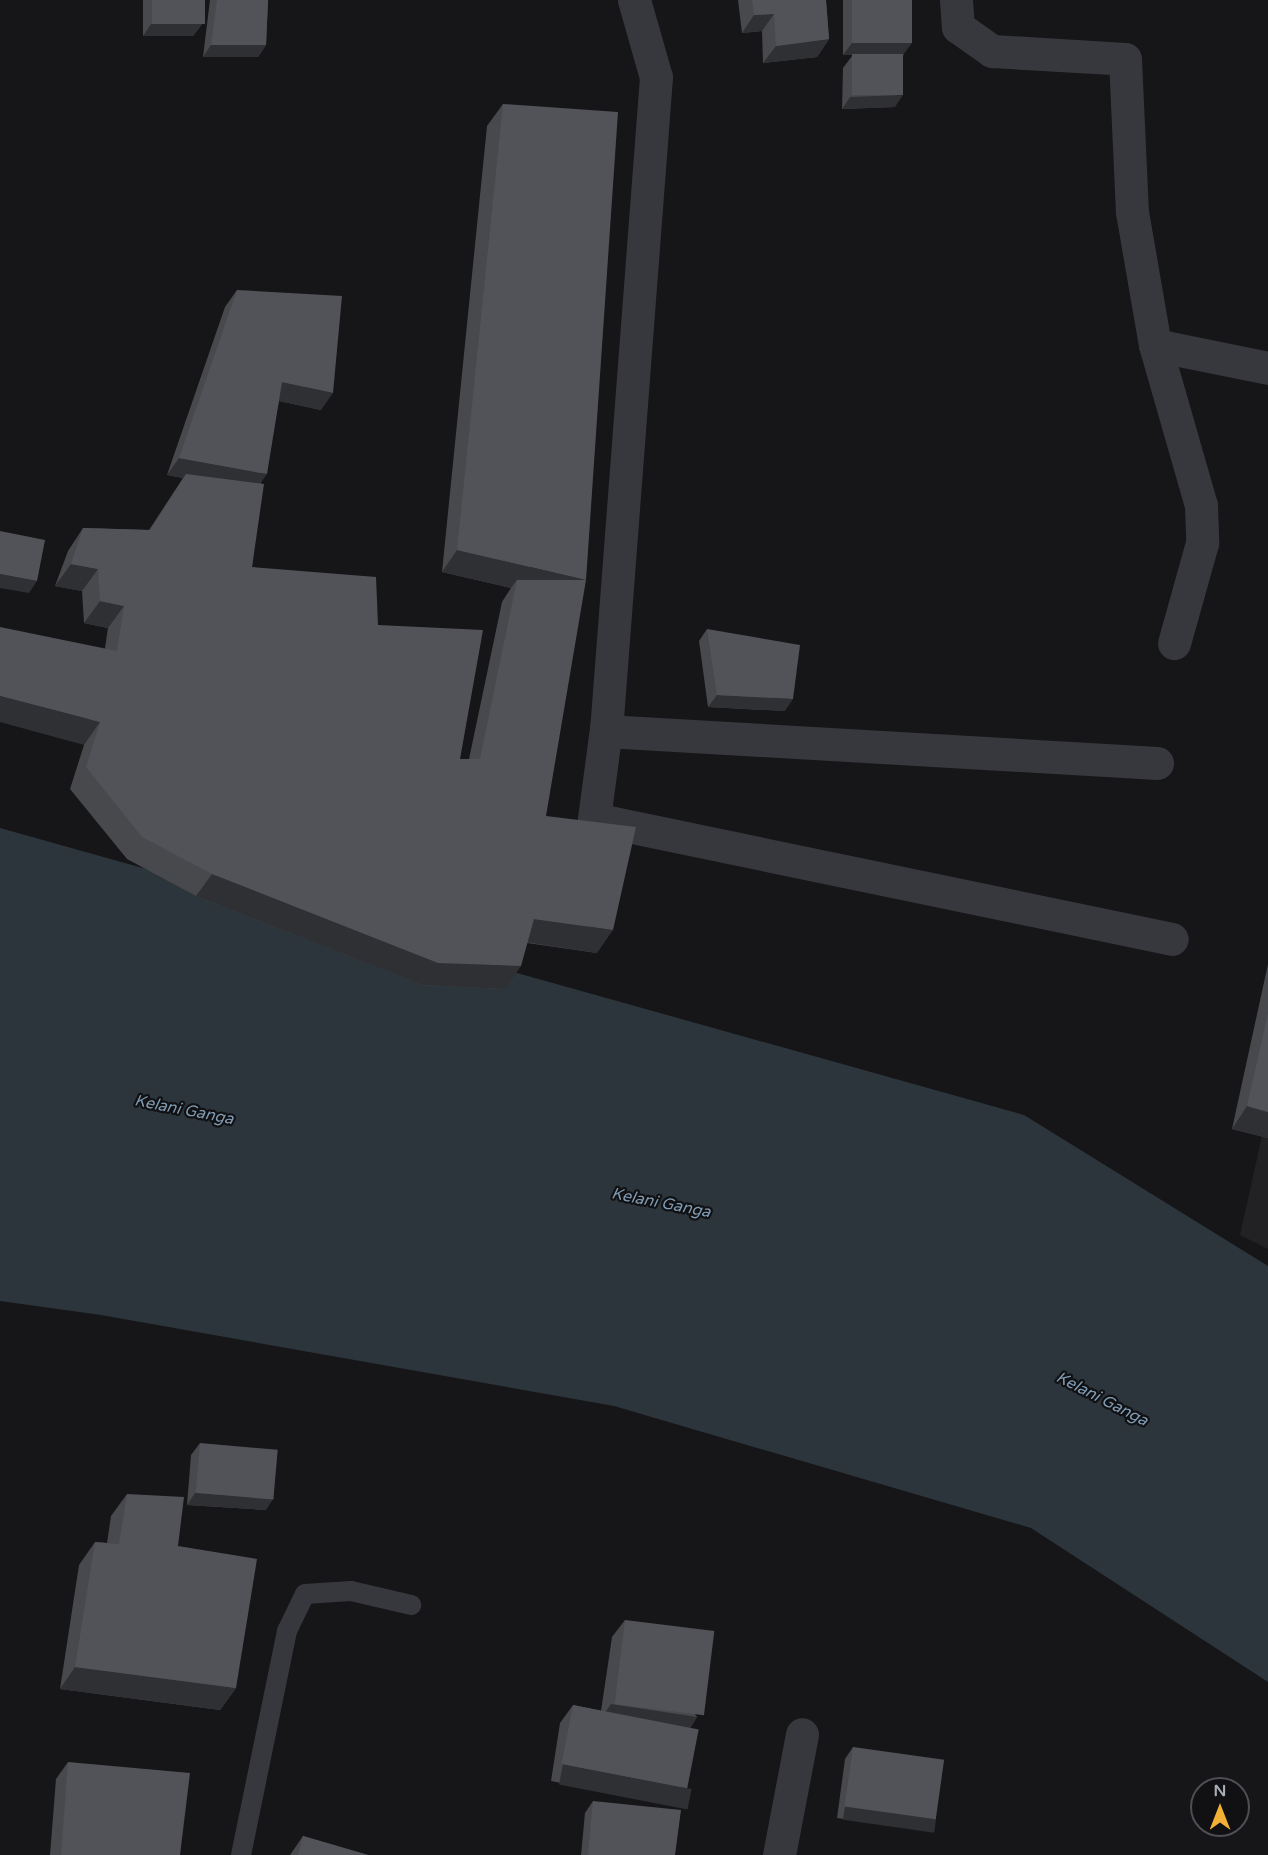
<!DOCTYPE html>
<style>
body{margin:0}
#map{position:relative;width:1268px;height:1855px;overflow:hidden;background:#161618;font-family:"Varela Round",sans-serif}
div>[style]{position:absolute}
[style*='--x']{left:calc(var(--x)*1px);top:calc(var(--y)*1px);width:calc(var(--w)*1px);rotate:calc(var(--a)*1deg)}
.built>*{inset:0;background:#222225}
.water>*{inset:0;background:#2c353c}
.lane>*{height:20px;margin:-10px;padding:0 10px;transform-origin:10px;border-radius:10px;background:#37383d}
.street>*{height:33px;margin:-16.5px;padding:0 16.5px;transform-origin:16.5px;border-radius:16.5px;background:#37383d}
.wall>*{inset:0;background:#47494d}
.shaded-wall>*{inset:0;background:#2f3033;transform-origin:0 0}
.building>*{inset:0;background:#525359;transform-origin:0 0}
span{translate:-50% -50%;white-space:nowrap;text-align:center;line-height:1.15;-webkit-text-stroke:4.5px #111113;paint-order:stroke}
.water-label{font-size:16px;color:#7f9bb3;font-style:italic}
.north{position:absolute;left:1190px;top:1777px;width:60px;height:60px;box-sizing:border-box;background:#111113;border:2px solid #4d4f55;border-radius:50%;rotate:0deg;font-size:16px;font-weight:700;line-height:24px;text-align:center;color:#a8adb8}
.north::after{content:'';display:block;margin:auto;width:21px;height:27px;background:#f2b134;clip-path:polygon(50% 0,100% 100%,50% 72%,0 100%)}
</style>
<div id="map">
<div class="built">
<i style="clip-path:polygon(1268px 1109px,1268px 1249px,1240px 1235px)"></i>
</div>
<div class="water">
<i style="clip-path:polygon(0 828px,1024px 1115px,1268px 1266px,1268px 1682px,1031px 1528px,614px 1406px,101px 1315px,0 1301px)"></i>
</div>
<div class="lane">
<i style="--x:241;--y:1855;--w:229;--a:-78.4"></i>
<i style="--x:287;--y:1631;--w:41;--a:-64.1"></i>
<i style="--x:305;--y:1594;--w:46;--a:-3.7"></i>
<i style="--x:351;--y:1591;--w:62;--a:13.1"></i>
</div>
<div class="street">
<i style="--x:634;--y:0;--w:80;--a:74.1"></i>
<i style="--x:656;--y:77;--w:656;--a:94.37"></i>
<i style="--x:606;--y:731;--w:552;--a:3.32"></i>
<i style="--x:956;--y:0;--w:27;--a:86"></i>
<i style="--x:958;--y:27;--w:42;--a:35.2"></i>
<i style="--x:992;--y:51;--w:133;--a:3.4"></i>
<i style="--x:1125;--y:59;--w:153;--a:87.4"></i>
<i style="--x:1132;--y:212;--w:135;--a:80.2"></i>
<i style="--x:1155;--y:345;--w:166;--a:74"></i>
<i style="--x:1201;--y:505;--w:38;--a:88"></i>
<i style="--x:1202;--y:543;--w:104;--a:105.6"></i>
<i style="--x:1155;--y:345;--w:115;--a:11.5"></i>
<i style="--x:607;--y:721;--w:99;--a:97.6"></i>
<i style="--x:594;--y:819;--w:590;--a:11.73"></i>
<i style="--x:779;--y:1855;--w:123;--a:-79.2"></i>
</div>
<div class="wall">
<i style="clip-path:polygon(143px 0,205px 0,202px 24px,193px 36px,143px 36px)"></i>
<i style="clip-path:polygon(210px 0,268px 0,266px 45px,258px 57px,203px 57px)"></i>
<i style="clip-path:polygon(738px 0,826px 0,829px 39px,817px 57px,763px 63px,762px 31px,742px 33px)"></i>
<i style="clip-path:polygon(843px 0,912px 0,895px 107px,842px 109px,843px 68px,852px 56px,874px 55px,843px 55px)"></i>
<i style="clip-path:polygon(503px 104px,546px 816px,597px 953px,527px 943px,505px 989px,422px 985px,196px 896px,127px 859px,70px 789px,84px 745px,105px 648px,108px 628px,84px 623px,82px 591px,55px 586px,68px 551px,83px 528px,149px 530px,183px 478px,167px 475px,225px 307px,237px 290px,321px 410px,279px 401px,261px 483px,252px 567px,378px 625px,460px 759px,469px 759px,502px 602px,511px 588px,442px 572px,487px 126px)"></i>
<i style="clip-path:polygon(707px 629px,785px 711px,708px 707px,699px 641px)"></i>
<i style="clip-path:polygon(1268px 964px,1268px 1138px,1232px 1129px)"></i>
<i style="clip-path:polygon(200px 1443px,266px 1510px,187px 1505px,191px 1455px)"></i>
<i style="clip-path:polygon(127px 1494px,178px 1546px,236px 1688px,220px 1710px,60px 1689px,79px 1565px,95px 1542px,107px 1543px,111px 1516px)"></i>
<i style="clip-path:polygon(625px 1620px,697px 1717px,690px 1728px,679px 1807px,551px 1781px,560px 1723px,573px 1705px,601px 1711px,612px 1637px)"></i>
<i style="clip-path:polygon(853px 1747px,936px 1818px,928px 1830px,837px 1818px,845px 1759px)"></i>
<i style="clip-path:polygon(68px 1762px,180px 1855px,50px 1855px,56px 1779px)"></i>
<i style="clip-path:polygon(593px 1801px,675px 1855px,581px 1855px,585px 1813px)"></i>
<i style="clip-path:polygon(303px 1836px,368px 1855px,290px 1855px)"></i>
</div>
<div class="shaded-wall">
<i style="clip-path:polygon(774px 14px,762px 31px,742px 33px,754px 15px)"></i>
<i style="clip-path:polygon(151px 24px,202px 24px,193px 36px,143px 36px)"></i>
<i style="clip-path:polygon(829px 39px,817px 57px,763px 63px,776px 46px)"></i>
<i style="clip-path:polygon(852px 43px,912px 43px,903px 55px,843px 55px)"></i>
<i style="clip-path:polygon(211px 45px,266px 45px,258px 57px,203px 57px)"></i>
<i style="clip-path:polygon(903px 95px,895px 107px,842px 109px,850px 97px)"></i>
<i style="clip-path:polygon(282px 382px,333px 393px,321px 410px,270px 399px)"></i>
<i style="clip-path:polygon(179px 458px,267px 474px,255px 491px,167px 475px)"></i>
<i style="clip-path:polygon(457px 550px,586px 580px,517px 580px,511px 588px,442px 572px)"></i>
<i style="clip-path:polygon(71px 564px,98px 569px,82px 591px,55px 586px)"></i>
<i style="clip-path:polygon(0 574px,37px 581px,29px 593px,0 588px)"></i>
<i style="clip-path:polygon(100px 601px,124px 606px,108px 628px,84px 623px)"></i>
<i style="clip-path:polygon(717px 695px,793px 699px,785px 711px,708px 707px)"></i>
<i style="clip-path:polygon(0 696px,100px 722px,84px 745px,0 722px)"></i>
<i style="clip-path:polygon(212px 874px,521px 966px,505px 989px,422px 985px,196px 896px)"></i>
<i style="clip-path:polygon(534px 919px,613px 930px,597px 953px,518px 941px)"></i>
<i style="clip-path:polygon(1247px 1106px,1268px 1112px,1268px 1138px,1232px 1129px)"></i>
<i style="clip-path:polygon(195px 1493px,274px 1498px,266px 1510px,187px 1505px)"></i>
<i style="clip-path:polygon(75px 1667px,236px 1688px,220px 1710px,60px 1689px)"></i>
<i style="clip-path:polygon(611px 1704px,697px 1717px,685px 1734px,599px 1721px)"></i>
<i style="left:563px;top:1764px;width:131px;height:21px;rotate:11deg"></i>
<i style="left:845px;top:1806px;width:92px;height:14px;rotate:8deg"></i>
</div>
<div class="building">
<i style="left:152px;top:0;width:53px;height:24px"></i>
<i style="clip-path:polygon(217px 0,268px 0,266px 45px,211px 45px)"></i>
<i style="clip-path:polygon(752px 0,826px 0,829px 39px,776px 46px,774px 14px,754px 15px)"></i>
<i style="left:852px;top:0;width:60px;height:43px"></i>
<i style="left:903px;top:54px;width:41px;height:51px;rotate:90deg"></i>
<i style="clip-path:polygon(503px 104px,618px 112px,586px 580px,457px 550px)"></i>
<i style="clip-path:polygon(237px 290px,342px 296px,333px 393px,282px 382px,267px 474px,179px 458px)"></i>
<i style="clip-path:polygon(186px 474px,264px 484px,252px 567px,376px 577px,378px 625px,483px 630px,460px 759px,480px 759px,517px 580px,586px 580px,546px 816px,636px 827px,613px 930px,534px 919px,521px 966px,438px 963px,212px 874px,142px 837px,86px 767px,100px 722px,0 696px,0 627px,117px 651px,124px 606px,100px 601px,98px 569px,71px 564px,83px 528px,150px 530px)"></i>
<i style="clip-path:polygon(0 531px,45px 540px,37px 581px,0 574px)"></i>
<i style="clip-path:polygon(707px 629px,800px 645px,793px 699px,717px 695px)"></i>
<i style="clip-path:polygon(1268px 1013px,1268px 1112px,1247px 1106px)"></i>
<i style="left:200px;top:1443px;width:78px;height:50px;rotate:5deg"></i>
<i style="clip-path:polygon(127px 1494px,184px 1497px,178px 1546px,257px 1559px,236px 1688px,75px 1667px,95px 1542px,119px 1544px)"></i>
<i style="left:625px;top:1620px;width:90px;height:85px;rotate:7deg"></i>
<i style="left:573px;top:1705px;width:128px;height:60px;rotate:11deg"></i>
<i style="left:853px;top:1747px;width:92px;height:60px;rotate:8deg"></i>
<i style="clip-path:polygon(68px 1762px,190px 1773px,180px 1855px,61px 1855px)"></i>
<i style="clip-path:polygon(593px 1801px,681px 1810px,675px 1855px,588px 1855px)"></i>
<i style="clip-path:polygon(303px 1836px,368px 1855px,298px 1855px)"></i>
</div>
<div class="water-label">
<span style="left:184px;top:1110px;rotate:11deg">Kelani Ganga</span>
<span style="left:661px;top:1203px;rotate:11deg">Kelani Ganga</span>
<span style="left:1102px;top:1399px;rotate:27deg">Kelani Ganga</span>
</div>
<div class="north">N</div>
</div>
